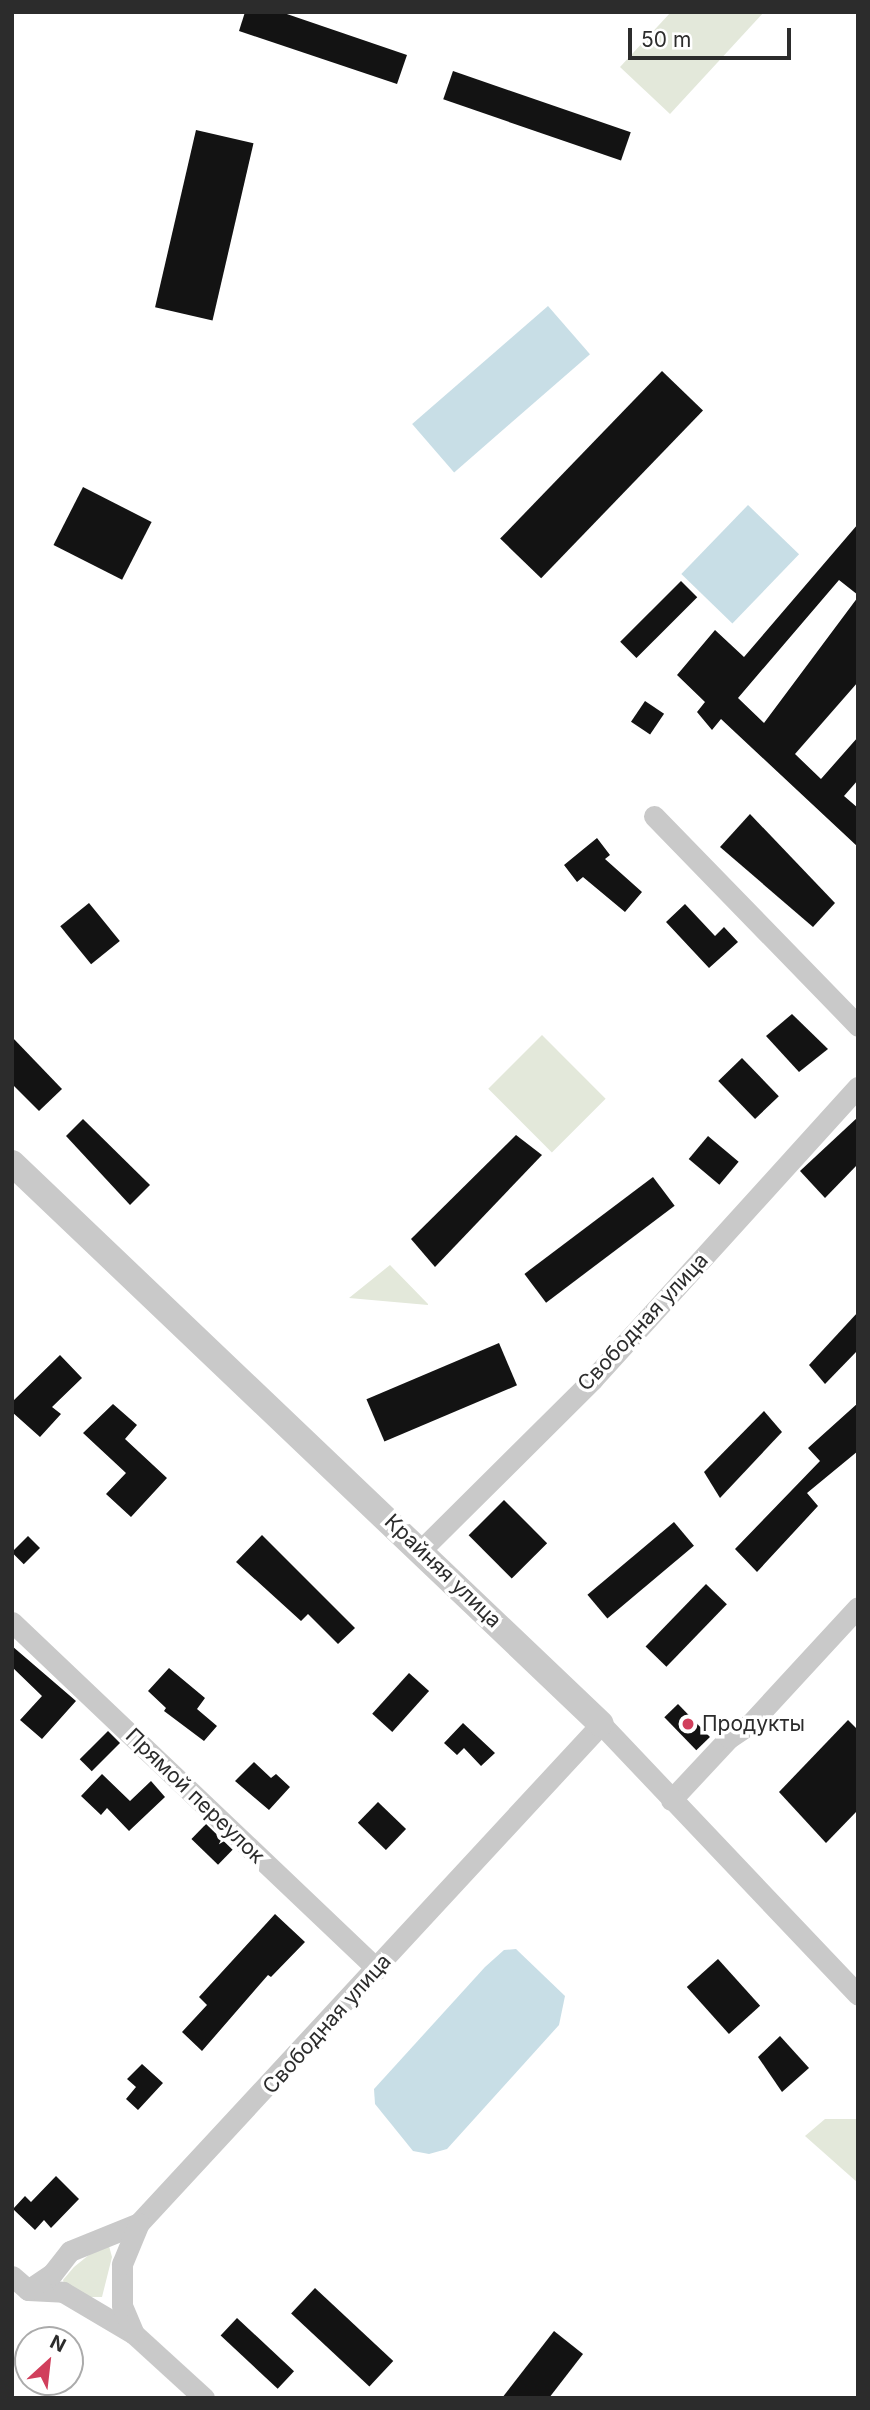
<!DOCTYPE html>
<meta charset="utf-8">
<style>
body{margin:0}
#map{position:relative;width:870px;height:2410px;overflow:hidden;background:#fff;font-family:Inter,sans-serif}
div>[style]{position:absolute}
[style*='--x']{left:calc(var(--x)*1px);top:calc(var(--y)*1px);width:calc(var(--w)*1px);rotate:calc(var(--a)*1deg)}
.green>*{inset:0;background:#e3e8da;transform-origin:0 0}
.water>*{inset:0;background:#c8dee6;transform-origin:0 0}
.building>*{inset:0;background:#131313;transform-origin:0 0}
.minor>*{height:21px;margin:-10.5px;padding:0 10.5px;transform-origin:10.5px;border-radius:10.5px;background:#c9c9c9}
.tertiary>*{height:26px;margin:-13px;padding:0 13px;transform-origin:13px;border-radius:13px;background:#c9c9c9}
.dots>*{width:19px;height:19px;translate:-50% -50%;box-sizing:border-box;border:4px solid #fff;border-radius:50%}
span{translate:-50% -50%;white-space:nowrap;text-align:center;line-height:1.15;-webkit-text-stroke:7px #fff;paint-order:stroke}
.street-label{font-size:21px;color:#2c2c2c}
.poi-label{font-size:21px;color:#2c2c2c}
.left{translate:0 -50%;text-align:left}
.frame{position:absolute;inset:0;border:14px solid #2c2c2c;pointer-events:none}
.north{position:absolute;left:14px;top:2326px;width:70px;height:70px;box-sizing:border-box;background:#fff;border:2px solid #ababab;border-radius:50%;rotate:27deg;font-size:19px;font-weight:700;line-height:28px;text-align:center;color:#2c2c2c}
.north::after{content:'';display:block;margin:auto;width:24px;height:32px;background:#d13f5c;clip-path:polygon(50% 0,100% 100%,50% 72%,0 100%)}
.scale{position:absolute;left:628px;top:28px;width:163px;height:32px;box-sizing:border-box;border:4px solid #2c2c2c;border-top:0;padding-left:9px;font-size:21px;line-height:24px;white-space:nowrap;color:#2c2c2c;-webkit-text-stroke:5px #fff;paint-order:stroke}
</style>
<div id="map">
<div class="green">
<i style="clip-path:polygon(671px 12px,764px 12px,670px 114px,620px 67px)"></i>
<i style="left:542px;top:1035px;width:90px;height:76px;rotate:45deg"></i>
<i style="clip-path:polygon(390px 1265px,428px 1304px,428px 1305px,349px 1298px)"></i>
<i style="clip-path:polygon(825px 2119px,858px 2119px,858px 2183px,805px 2136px)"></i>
<i style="clip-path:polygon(100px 2246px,109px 2246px,112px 2257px,102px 2297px,86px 2297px,65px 2287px,63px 2280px,74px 2267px)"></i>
</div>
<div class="water">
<i style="left:548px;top:306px;width:64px;height:180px;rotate:49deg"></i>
<i style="left:748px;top:505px;width:71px;height:96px;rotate:44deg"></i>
<i style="clip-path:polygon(516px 1949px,565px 1996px,559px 2025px,447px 2149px,429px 2154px,413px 2151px,375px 2104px,374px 2089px,485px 1967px,504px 1950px)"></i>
</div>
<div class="building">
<i style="clip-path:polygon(245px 12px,281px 12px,407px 55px,397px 84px,239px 31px)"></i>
<i style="left:453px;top:71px;width:188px;height:30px;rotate:19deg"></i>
<i style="left:196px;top:130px;width:59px;height:182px;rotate:13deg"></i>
<i style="left:662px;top:371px;width:57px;height:233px;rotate:44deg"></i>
<i style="left:83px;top:487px;width:77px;height:65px;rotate:27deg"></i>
<i style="clip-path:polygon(858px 524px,858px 595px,839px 580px,738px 698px,764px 723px,858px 597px,858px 682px,795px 754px,821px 779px,858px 737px,858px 780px,844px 796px,858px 808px,858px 847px,721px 719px,712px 730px,697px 712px,705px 702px,677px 675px,715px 630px,744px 657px)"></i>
<i style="left:681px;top:581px;width:23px;height:86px;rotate:45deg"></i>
<i style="left:645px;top:701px;width:23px;height:25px;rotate:34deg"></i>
<i style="clip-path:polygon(750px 814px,835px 903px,813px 927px,720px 847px)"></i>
<i style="clip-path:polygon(597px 838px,610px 855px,605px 859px,642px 892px,625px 912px,583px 877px,577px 882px,564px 865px)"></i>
<i style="left:89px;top:903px;width:49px;height:37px;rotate:51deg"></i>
<i style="clip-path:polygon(685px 904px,715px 936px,724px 927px,738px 942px,709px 968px,666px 922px)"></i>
<i style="clip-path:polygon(792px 1014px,828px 1049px,799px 1072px,766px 1036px)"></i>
<i style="clip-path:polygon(12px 1037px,62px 1089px,39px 1111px,12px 1084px)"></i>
<i style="left:742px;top:1058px;width:53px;height:33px;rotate:46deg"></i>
<i style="clip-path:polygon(858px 1117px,858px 1164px,825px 1198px,800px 1171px)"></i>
<i style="clip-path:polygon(83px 1119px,150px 1185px,130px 1205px,66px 1136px)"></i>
<i style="clip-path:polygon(516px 1135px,542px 1155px,435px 1267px,411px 1239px)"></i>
<i style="left:708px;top:1136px;width:40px;height:30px;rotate:40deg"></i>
<i style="left:653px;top:1177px;width:36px;height:161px;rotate:53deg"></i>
<i style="clip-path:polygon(858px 1312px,858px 1350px,825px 1384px,809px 1365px)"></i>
<i style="left:499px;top:1343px;width:46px;height:144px;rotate:67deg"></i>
<i style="clip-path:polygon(60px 1355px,82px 1378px,52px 1407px,61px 1414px,40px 1437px,12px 1412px,12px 1402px)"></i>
<i style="clip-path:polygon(858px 1403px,858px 1451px,807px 1493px,818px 1506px,757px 1572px,735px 1549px,820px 1461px,808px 1448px)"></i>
<i style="clip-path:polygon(113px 1404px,137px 1425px,125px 1439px,167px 1478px,131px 1517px,106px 1494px,126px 1473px,83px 1433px)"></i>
<i style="clip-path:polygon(764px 1411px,782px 1432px,720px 1498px,704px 1472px)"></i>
<i style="left:504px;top:1500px;width:61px;height:50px;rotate:45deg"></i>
<i style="left:674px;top:1522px;width:31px;height:113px;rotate:50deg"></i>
<i style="clip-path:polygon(262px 1535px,355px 1628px,338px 1644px,308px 1614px,301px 1621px,236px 1562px)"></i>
<i style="left:28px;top:1536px;width:17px;height:23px;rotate:45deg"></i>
<i style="left:706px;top:1584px;width:29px;height:87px;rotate:44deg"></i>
<i style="clip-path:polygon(12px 1646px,76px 1701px,42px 1739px,20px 1720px,42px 1696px,12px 1667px)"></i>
<i style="clip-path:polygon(169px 1668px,205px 1698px,197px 1709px,217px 1726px,204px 1741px,164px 1711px,166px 1708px,148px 1691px)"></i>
<i style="left:409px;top:1673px;width:27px;height:55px;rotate:42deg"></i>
<i style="left:678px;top:1704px;width:46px;height:19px;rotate:46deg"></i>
<i style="clip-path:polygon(848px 1720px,858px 1730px,858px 1810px,826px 1843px,779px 1792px)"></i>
<i style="clip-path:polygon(463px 1723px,495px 1753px,481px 1766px,464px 1748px,457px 1755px,444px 1743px)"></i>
<i style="left:108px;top:1731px;width:17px;height:40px;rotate:45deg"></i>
<i style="clip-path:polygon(254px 1762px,271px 1778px,276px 1774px,290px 1787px,269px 1810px,235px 1781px)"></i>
<i style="clip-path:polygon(102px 1774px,130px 1801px,151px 1781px,165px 1797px,129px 1831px,107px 1808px,101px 1815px,81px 1796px)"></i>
<i style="left:378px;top:1802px;width:39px;height:29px;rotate:44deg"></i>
<i style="left:206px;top:1824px;width:37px;height:21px;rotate:44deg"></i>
<i style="clip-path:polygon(275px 1914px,305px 1942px,271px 1977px,268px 1975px,202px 2051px,182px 2032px,207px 2005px,199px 1997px)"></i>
<i style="left:718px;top:1959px;width:63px;height:42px;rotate:48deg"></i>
<i style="clip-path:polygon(780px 2036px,809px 2068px,782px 2092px,758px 2057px)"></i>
<i style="clip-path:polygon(142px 2064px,163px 2083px,138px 2110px,126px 2099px,136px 2087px,127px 2079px)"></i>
<i style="clip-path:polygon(56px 2176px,79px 2199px,51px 2228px,44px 2220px,35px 2230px,13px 2209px,25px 2196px,31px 2202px)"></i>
<i style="left:315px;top:2288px;width:107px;height:35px;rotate:43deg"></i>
<i style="left:237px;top:2318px;width:78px;height:24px;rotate:43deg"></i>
<i style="clip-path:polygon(554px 2331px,583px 2354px,549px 2398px,502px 2398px)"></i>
</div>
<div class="minor">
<i style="--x:654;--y:816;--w:293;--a:45.8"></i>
<i style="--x:422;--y:1549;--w:240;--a:-44.8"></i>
<i style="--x:592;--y:1380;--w:396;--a:-47.8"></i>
<i style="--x:12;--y:1622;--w:504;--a:43.55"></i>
<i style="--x:671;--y:1800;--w:85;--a:-46.9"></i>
<i style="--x:729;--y:1738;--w:25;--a:-34"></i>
<i style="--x:750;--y:1724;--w:159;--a:-47.3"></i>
<i style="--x:12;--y:2276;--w:21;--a:41"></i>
<i style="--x:28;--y:2290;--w:35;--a:3"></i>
<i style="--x:63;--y:2292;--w:82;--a:30.6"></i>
<i style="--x:134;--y:2334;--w:95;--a:42.4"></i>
<i style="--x:28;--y:2290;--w:29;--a:-34"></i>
<i style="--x:52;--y:2274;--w:29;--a:-52"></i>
<i style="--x:70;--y:2251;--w:74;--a:-22.1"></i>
<i style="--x:139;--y:2223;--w:680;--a:-47.2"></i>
<i style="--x:601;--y:1724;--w:373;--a:46.5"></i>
<i style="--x:134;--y:2334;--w:30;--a:-113"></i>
<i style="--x:122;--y:2306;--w:42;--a:-90"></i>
<i style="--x:122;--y:2264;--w:44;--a:-67.5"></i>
</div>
<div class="tertiary">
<i style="--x:12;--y:1163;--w:813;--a:43.61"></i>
</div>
<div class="dots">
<i style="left:688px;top:1724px;background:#d13f5c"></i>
</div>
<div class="street-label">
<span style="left:643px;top:1322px;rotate:-47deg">Свободная улица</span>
<span style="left:443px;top:1571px;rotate:44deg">Крайняя улица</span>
<span style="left:195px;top:1796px;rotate:44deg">Прямой переулок</span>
<span style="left:327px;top:2024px;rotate:-48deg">Свободная улица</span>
</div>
<div class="poi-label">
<span class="left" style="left:702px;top:1724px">Продукты</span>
</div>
<div class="frame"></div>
<div class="north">N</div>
<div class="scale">50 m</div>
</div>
